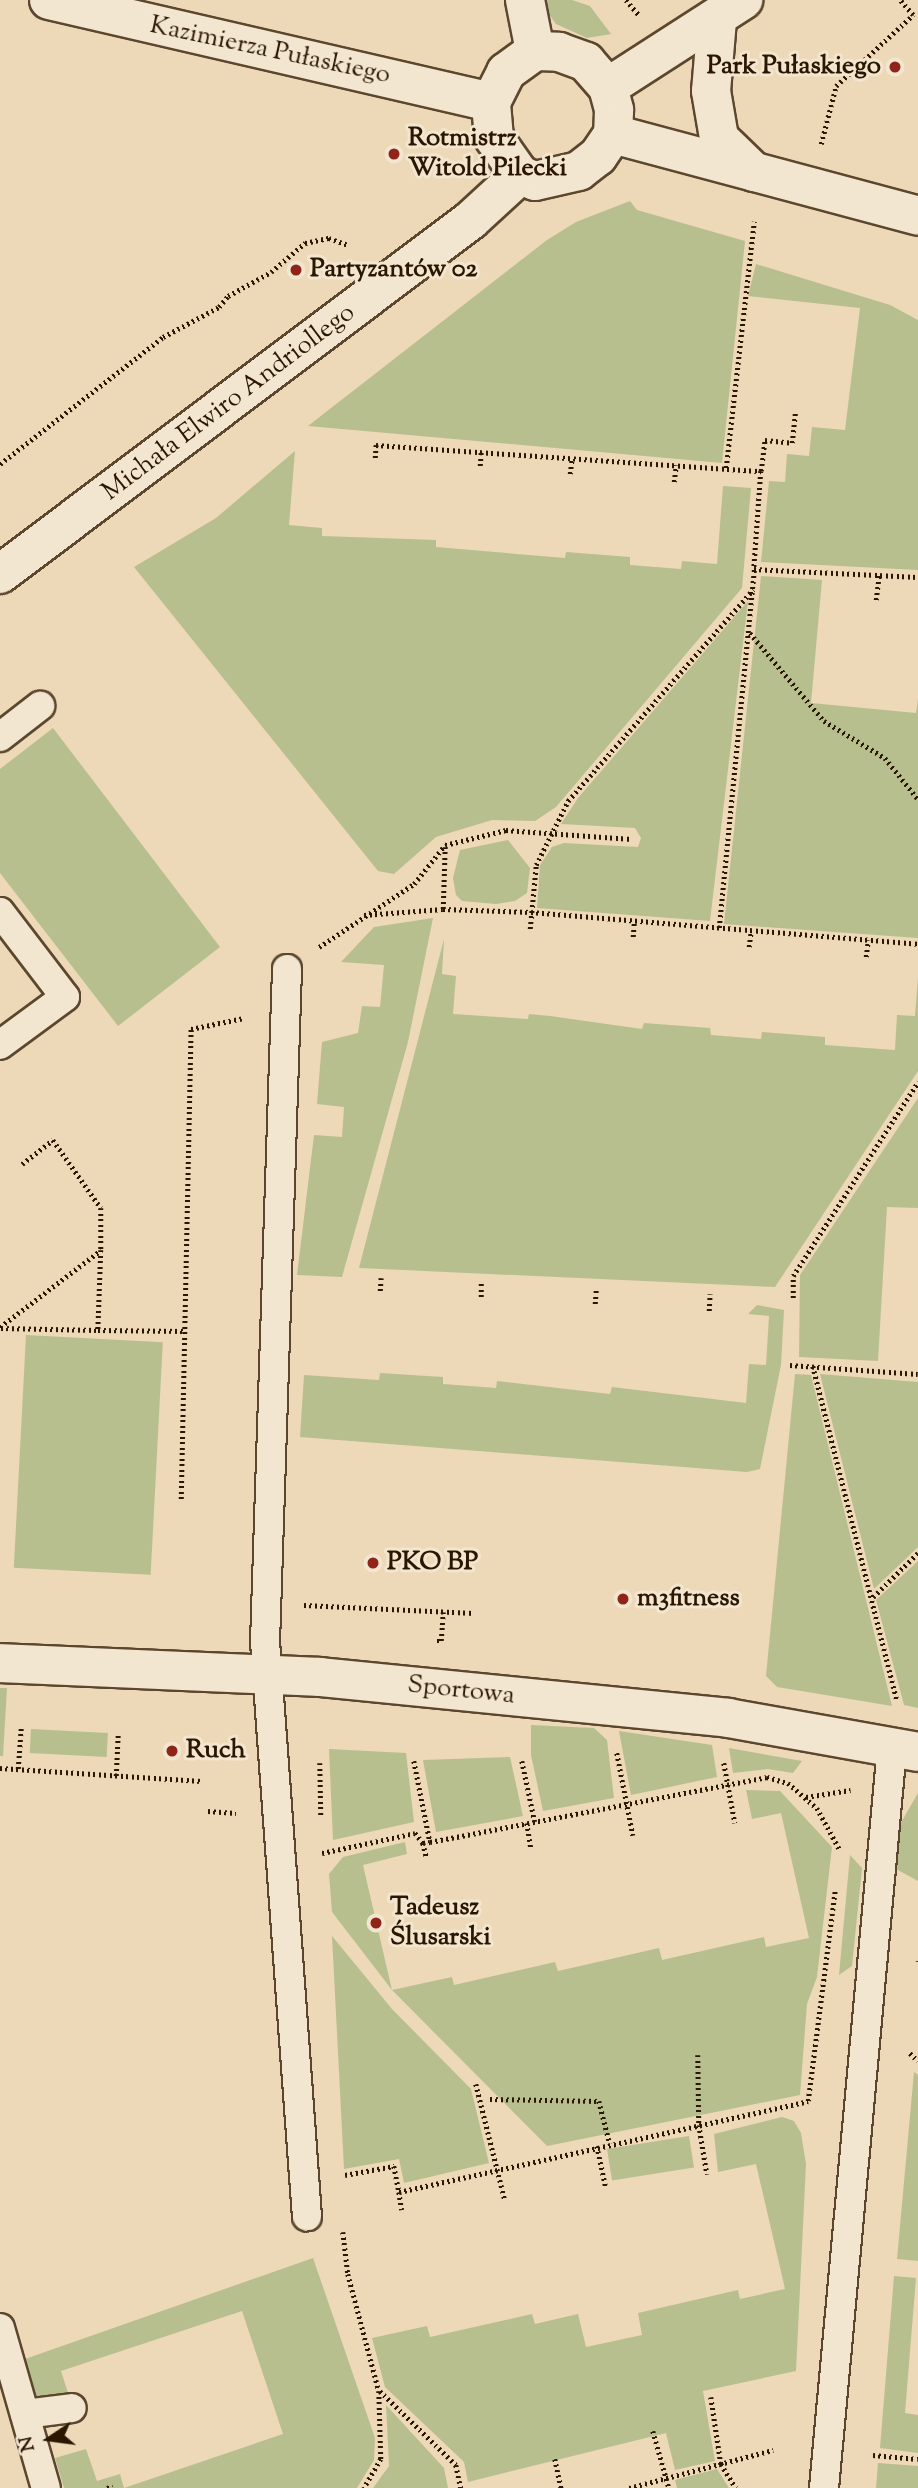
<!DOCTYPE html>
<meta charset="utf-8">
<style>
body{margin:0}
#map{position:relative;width:918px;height:2488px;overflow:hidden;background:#edd8b7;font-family:"Sorts Mill Goudy",serif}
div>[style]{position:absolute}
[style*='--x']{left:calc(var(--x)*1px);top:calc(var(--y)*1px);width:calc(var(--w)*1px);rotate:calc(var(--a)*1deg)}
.green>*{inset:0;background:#b8bf8e;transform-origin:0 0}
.path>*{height:4.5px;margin-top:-2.25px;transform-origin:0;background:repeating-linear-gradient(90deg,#2b1700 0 2px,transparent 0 5.5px)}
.roads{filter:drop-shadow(2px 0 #5c472e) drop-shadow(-2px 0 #5c472e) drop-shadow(0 2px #5c472e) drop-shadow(0 -2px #5c472e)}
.lane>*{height:28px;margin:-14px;padding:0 14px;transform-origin:14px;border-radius:14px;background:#f3e6d0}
.street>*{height:38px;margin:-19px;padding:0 19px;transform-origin:19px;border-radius:19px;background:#f3e6d0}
.secondary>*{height:38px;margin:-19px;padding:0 19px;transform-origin:19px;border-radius:19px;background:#f3e6d0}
.dots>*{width:19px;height:19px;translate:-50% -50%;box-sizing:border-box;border:4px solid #f3e6d0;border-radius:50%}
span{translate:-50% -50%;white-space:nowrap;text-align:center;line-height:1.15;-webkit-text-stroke:6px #f3e6d0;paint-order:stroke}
.street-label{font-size:26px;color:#2b1700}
.poi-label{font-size:26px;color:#2b1700;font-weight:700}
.right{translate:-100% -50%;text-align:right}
.left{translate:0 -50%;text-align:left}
.north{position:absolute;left:14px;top:2404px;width:70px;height:70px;-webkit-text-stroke:5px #f3e6d0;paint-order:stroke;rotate:257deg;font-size:19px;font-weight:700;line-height:28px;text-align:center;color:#2b1700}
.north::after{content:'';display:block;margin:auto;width:24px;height:32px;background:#2b1700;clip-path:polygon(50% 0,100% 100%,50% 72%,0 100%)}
</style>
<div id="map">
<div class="green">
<i style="clip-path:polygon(547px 0,572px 0,590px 6px,611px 34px,587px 38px,556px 24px,546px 10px)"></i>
<i style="clip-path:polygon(630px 201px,637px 210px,745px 241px,722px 463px,308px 426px,547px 240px,576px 222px)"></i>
<i style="clip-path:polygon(756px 264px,890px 305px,918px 320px,918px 570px,761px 562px,769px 481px,785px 482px,787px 454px,809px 456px,812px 427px,845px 430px,860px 308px,748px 296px)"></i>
<i style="clip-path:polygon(295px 451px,289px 525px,322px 528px,322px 536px,436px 540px,436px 547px,565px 558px,566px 552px,630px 557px,630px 565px,681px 569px,682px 561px,717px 564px,723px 486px,751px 488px,742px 588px,556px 807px,535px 821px,492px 820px,436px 837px,394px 874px,378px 871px,134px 567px,216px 518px)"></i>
<i style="clip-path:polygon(761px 576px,822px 580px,811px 703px,916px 713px,918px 699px,918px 938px,724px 924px)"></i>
<i style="clip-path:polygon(748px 601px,710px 921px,537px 908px,540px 865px,552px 847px,564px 843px,638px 847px,641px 838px,635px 828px,561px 824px,578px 798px)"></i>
<i style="clip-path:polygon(53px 728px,220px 947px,118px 1026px,0 873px,0 769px)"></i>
<i style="clip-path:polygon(508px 840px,530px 868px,527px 893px,515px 901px,496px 904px,462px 901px,456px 895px,453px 878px,460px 850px)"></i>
<i style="clip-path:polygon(433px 918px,408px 1042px,342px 1277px,297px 1275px,314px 1135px,342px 1137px,344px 1107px,317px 1104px,322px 1042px,358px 1033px,362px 1006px,380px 1007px,384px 965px,341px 962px,374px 927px)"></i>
<i style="clip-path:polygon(444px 939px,442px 974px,456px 976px,453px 1014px,528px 1019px,529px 1014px,550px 1016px,642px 1029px,644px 1023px,710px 1028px,711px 1035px,761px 1039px,762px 1032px,825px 1037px,825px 1045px,895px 1050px,897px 1015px,915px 1016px,918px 977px,918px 1071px,775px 1287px,359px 1268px)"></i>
<i style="clip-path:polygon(918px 1098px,918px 1208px,887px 1207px,878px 1361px,799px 1357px,800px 1275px)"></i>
<i style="clip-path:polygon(757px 1305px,784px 1310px,781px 1365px,760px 1469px,747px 1472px,300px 1437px,304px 1375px,379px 1380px,380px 1373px,443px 1377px,443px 1384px,496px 1388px,497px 1381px,610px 1394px,612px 1387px,746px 1403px,749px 1364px,766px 1365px,769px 1316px,748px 1314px)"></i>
<i style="left:26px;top:1335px;width:137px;height:233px;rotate:3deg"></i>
<i style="clip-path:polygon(795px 1374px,811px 1375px,892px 1706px,777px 1687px,766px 1676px)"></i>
<i style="clip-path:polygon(820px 1374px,918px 1382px,918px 1547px,874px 1589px)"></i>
<i style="clip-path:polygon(918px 1561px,918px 1708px,904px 1705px,876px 1600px)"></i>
<i style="clip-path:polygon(0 1688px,7px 1688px,3px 1756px,0 1756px)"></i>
<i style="clip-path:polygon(531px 1725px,594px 1728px,607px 1740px,614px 1798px,543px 1811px,531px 1755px)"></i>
<i style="left:31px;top:1729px;width:77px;height:24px;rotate:3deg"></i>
<i style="clip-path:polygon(619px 1731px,712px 1745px,717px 1777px,631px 1795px)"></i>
<i style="clip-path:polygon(729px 1748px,802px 1761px,793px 1773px,768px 1769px,733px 1773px)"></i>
<i style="clip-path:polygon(329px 1749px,406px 1753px,414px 1822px,333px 1840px)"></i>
<i style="clip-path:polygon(510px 1757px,523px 1816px,436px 1832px,423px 1760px)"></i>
<i style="clip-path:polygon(746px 1790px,780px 1791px,832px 1847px,817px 1977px,807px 2004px,800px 2095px,547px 2146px,392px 1990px,332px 1912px,329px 1874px,343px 1857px,405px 1842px,407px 1854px,363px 1865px,392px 1990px,452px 1977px,454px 1985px,555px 1962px,558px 1971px,659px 1948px,662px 1960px,764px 1937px,766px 1947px,809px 1938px,781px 1813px,752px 1819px)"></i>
<i style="clip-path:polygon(918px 1793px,918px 1881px,896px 1869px,899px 1826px)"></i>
<i style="clip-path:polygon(850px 1855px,862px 1868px,852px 1966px,839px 1975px)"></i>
<i style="clip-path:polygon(332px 1936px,392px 2009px,471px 2089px,489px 2163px,404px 2183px,399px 2159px,344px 2169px)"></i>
<i style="clip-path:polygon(914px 2072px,918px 2075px,918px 2261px,897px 2259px)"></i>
<i style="clip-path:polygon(782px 2117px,794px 2121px,801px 2133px,806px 2164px,796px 2371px,703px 2391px,715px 2461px,675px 2470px,666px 2433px,468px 2482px,464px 2462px,385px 2387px,372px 2338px,427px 2326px,430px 2337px,532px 2314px,535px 2324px,578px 2314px,586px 2347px,642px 2335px,638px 2313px,738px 2290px,740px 2299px,785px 2289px,756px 2164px,718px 2172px,714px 2134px)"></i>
<i style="left:689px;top:2136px;width:32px;height:83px;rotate:81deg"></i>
<i style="clip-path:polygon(313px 2258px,375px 2438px,374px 2460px,357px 2488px,64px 2488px,55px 2458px,86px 2449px,97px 2481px,120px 2474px,124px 2488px,283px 2434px,242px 2311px,61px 2371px,70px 2399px,37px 2401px,25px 2359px)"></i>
<i style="clip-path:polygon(894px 2276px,916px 2278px,905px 2413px,918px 2415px,918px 2453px,880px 2448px)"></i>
<i style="clip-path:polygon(386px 2405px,444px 2468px,448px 2488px,373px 2488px,389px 2466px)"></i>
<i style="clip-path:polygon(878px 2463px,918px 2466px,918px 2488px,876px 2488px)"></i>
<i style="clip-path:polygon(717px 2469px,729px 2488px,677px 2488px,675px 2480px)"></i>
</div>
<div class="path">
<i style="--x:626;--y:0;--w:20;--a:49"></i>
<i style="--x:821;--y:144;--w:60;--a:-75.5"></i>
<i style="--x:836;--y:86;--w:105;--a:-42.7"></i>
<i style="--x:913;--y:15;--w:20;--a:-131"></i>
<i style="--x:375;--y:458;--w:13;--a:-86"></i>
<i style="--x:376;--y:445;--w:386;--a:3.9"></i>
<i style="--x:761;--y:471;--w:98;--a:94.1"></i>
<i style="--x:0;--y:464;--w:207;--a:-37.9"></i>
<i style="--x:163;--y:337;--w:64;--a:-28.2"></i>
<i style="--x:219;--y:307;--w:14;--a:-51"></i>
<i style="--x:228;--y:296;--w:49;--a:-29.2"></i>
<i style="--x:271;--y:272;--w:45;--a:-40.5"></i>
<i style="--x:305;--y:243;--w:25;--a:-12"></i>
<i style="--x:329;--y:238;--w:20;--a:20"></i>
<i style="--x:480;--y:466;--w:14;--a:-86"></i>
<i style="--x:726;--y:468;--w:248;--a:-83.5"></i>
<i style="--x:761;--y:471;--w:31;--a:-83"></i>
<i style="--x:765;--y:440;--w:27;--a:6"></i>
<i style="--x:792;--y:443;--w:30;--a:-84"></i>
<i style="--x:570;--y:474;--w:16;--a:-83"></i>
<i style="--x:674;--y:482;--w:17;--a:-83"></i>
<i style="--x:876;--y:600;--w:25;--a:-83"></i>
<i style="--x:750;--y:633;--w:115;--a:49.9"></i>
<i style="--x:824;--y:721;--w:71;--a:31.2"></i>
<i style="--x:885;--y:758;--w:53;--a:51.2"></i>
<i style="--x:443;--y:909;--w:62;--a:-88.2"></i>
<i style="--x:364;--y:915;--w:79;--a:-4.3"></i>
<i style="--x:443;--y:909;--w:88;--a:2"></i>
<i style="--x:531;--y:912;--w:388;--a:4.7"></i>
<i style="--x:719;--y:928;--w:361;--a:-84.4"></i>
<i style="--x:754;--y:569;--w:164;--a:2.8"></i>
<i style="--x:530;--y:929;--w:64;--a:-84.6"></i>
<i style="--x:536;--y:865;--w:72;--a:-63.4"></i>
<i style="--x:568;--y:801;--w:281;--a:-48.8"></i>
<i style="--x:633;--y:937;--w:16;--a:-86"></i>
<i style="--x:319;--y:947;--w:114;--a:-33.6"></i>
<i style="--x:414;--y:884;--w:50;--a:-51.5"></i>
<i style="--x:445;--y:845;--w:63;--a:-13.8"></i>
<i style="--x:506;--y:830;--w:126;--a:4.1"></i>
<i style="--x:749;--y:947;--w:16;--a:-83"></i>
<i style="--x:866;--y:957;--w:17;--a:-83"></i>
<i style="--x:22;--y:1164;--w:39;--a:-38"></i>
<i style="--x:53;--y:1140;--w:83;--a:54.8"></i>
<i style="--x:101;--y:1208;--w:42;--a:90"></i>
<i style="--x:380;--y:1291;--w:13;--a:-86"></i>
<i style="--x:481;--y:1297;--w:14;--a:-90"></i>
<i style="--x:793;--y:1298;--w:22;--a:-90"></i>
<i style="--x:793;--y:1276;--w:231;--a:-57.2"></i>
<i style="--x:595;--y:1304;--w:16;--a:-86"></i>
<i style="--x:709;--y:1311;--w:17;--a:-87"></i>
<i style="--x:0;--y:1327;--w:127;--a:-37.3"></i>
<i style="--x:101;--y:1250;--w:80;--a:92.1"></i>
<i style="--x:98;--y:1330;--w:87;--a:0.7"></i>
<i style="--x:1;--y:1328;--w:97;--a:1.2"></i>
<i style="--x:790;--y:1365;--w:128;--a:4"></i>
<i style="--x:813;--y:1366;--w:345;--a:75.9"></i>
<i style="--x:181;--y:1499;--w:470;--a:-88.8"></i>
<i style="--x:191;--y:1029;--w:54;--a:-11.7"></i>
<i style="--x:873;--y:1597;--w:63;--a:-44.4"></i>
<i style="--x:304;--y:1605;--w:170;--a:2.7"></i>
<i style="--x:437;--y:1641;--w:4;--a:0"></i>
<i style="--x:441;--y:1641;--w:29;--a:-86"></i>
<i style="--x:617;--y:1753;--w:84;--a:79"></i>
<i style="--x:414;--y:1761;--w:83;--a:78.8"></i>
<i style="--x:522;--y:1761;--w:62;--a:78"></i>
<i style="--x:320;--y:1763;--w:52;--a:88.9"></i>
<i style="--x:724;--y:1763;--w:61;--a:79.6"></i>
<i style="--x:0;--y:1768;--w:202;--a:3.7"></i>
<i style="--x:18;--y:1769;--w:41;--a:-85.8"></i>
<i style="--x:116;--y:1776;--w:43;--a:-87.3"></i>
<i style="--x:806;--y:1797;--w:45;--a:-9"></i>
<i style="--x:208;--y:1811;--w:28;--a:4"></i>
<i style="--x:527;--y:1823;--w:25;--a:81"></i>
<i style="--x:423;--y:1843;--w:16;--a:76"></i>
<i style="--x:322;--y:1853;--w:95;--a:-12.1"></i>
<i style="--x:415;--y:1833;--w:13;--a:51"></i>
<i style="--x:423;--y:1843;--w:7;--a:-8"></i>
<i style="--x:430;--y:1842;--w:343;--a:-10.9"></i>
<i style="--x:767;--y:1777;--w:22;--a:16"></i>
<i style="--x:788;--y:1783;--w:38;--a:41"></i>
<i style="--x:817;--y:1808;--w:48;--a:61.3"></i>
<i style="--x:918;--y:1962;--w:1;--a:-90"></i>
<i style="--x:910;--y:2053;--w:11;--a:45"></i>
<i style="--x:698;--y:2055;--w:70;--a:89.2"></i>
<i style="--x:699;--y:2125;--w:50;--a:80.7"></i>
<i style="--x:476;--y:2084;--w:120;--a:76"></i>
<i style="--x:490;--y:2099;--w:109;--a:1.1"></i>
<i style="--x:599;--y:2101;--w:44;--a:75.7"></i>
<i style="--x:597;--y:2146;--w:43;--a:77.9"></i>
<i style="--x:345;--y:2175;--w:50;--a:-10.4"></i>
<i style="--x:394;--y:2166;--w:26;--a:79"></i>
<i style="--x:399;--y:2192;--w:419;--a:-12.5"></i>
<i style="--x:808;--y:2101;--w:213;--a:-82.7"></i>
<i style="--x:399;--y:2192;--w:18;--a:81"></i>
<i style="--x:343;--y:2232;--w:42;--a:83.2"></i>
<i style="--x:348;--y:2274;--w:121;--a:75.2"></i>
<i style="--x:379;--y:2391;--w:68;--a:88.3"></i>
<i style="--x:381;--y:2459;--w:34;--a:120"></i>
<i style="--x:380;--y:2391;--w:106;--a:44.2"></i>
<i style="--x:456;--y:2465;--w:24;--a:78"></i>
<i style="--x:711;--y:2397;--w:68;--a:81.5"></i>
<i style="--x:721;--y:2464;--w:28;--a:58"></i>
<i style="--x:653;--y:2431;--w:59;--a:74.3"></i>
<i style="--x:873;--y:2455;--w:45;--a:5.1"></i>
<i style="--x:555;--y:2459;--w:30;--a:78"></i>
<i style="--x:107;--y:2488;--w:6;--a:-18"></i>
<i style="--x:629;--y:2488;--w:149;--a:-14.8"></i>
</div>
<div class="roads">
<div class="lane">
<i style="--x:0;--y:737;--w:51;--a:-37.8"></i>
<i style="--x:0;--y:912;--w:107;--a:52.6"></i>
<i style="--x:65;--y:997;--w:81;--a:143.6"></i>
<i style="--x:287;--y:969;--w:673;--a:91.87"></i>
<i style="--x:265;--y:1642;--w:576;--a:85.82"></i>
<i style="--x:0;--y:2328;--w:166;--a:74"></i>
<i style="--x:25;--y:2414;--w:47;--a:-7.3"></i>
<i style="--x:824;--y:2488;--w:743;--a:-84.75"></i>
</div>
<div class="street">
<i style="--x:49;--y:0;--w:454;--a:13"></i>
<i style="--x:525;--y:0;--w:52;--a:78.9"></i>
<i style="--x:717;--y:20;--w:71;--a:94.8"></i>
<i style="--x:711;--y:91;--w:48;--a:80.3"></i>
<i style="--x:719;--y:138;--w:49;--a:44.2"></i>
<i style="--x:613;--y:134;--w:316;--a:15"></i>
<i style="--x:0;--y:1663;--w:320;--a:2.5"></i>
<i style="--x:320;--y:1677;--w:410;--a:5.7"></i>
<i style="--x:728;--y:1718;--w:193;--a:10.1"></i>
</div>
<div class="secondary">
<i style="--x:535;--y:51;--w:24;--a:2"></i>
<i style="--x:559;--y:52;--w:29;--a:20"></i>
<i style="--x:586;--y:62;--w:33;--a:49"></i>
<i style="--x:608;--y:87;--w:24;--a:75"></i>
<i style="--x:614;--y:110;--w:24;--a:92"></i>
<i style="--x:613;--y:134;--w:27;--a:124"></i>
<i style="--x:598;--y:156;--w:24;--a:142"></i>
<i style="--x:579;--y:171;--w:45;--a:167.2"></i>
<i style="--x:535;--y:181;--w:16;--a:-158"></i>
<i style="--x:520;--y:175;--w:45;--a:-125.1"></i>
<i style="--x:494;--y:138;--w:36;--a:-95"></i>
<i style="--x:491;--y:102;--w:34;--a:-63"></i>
<i style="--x:506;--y:72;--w:36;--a:-36"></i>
<i style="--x:608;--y:87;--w:161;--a:-32.8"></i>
<i style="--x:0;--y:574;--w:589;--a:-36.93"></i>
<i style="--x:471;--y:220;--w:67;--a:-42.6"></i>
</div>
</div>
<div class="dots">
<i style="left:895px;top:67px;background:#8f2418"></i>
<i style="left:394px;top:154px;background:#8f2418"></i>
<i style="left:296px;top:270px;background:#8f2418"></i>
<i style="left:373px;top:1563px;background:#8f2418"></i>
<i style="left:623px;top:1599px;background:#8f2418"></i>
<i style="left:172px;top:1751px;background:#8f2418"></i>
<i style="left:376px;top:1923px;background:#8f2418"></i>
</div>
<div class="street-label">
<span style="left:270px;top:51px;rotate:12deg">Kazimierza Pułaskiego</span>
<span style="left:229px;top:403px;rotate:-37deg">Michała Elwiro Andriollego</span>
<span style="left:461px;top:1691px;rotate:6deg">Sportowa</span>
</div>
<div class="poi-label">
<span class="right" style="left:881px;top:67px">Park Pułaskiego</span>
<span class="left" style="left:408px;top:154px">Rotmistrz<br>Witold Pilecki</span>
<span class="left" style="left:310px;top:270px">Partyzantów 02</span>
<span class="left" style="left:387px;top:1563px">PKO BP</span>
<span class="left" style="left:637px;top:1599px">m3fitness</span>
<span class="left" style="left:186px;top:1751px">Ruch</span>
<span class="left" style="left:390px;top:1923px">Tadeusz<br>Ślusarski</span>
</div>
<div class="north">N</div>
</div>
